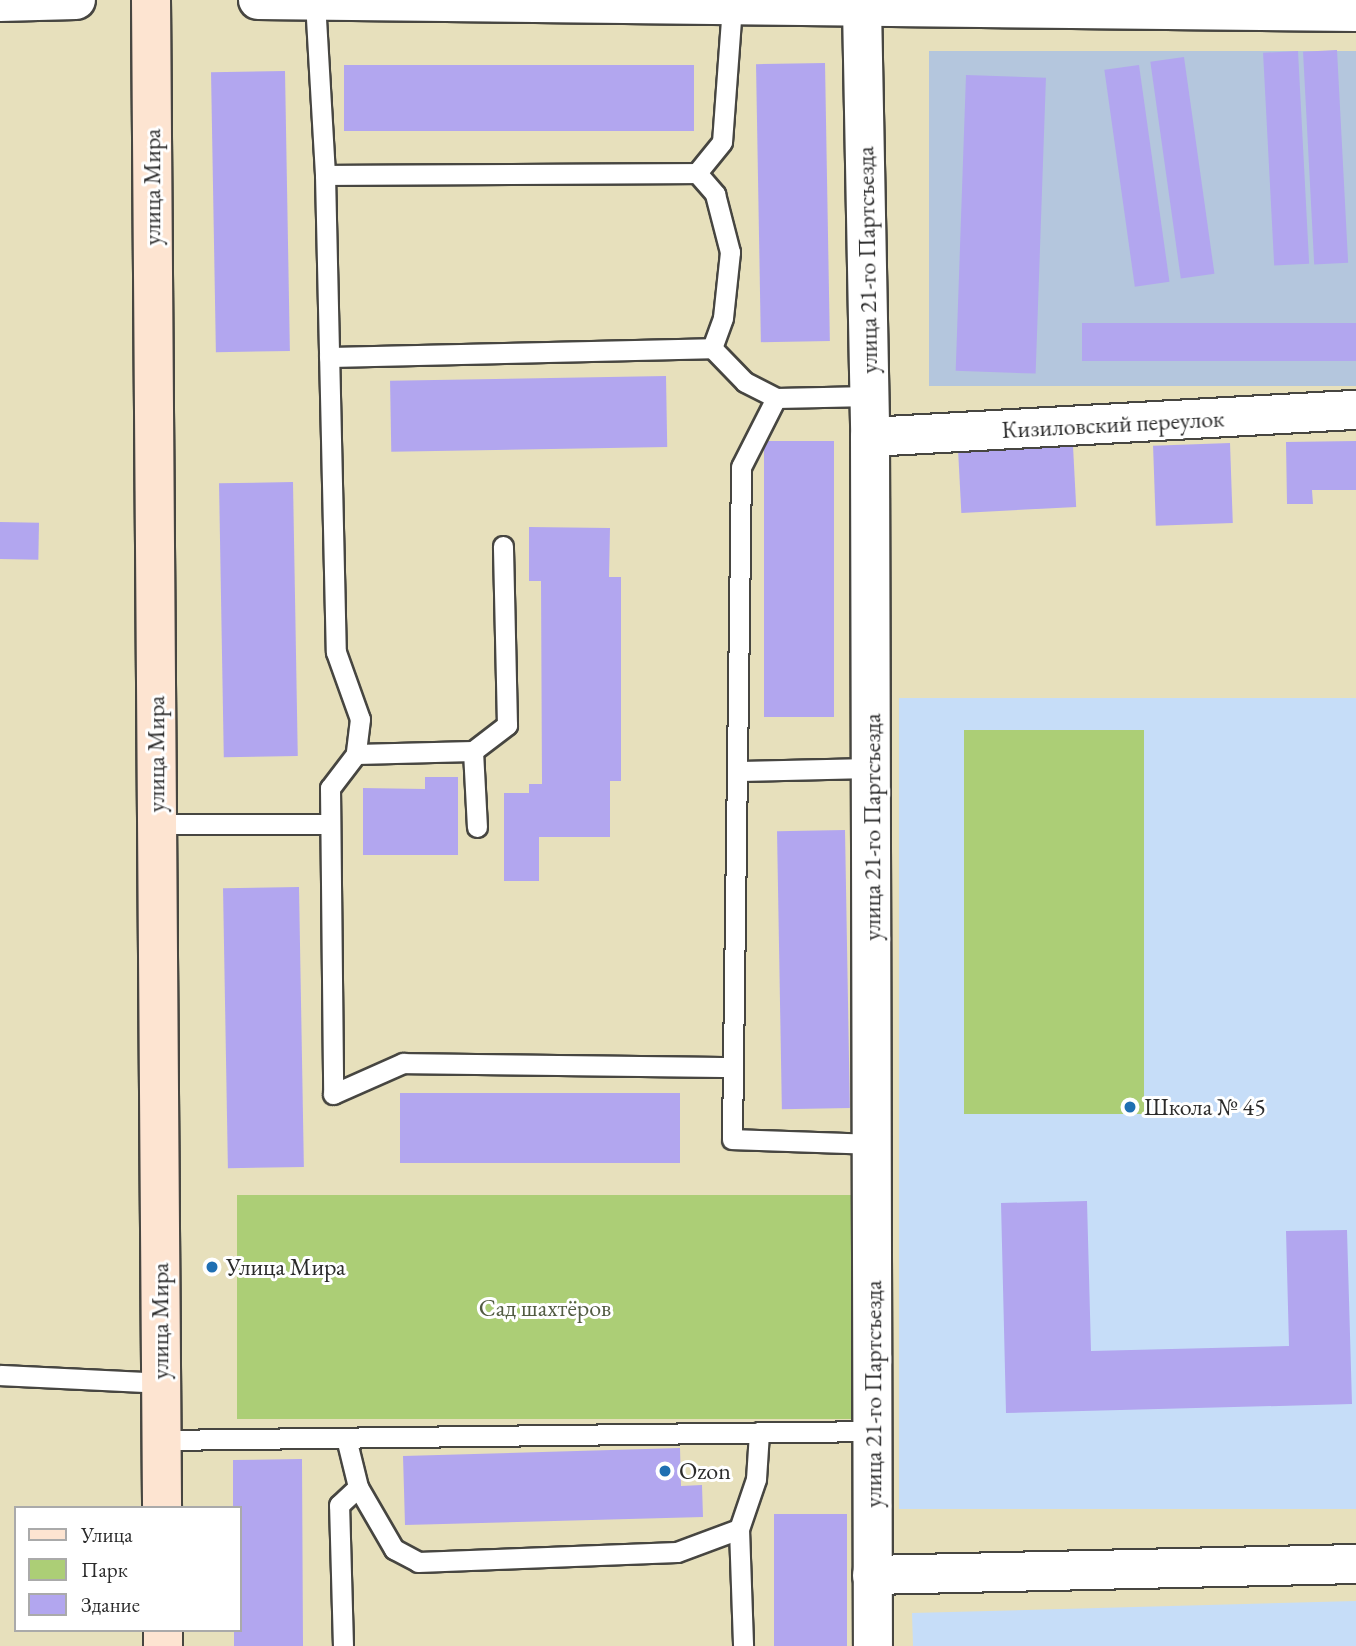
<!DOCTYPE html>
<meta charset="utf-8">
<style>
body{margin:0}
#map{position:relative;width:1356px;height:1646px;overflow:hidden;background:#e7e0bc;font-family:"EB Garamond",serif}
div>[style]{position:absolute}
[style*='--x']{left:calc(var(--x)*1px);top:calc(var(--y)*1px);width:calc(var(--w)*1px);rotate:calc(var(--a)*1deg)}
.built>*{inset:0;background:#c6ddf8;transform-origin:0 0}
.industrial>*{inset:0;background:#b4c6dd;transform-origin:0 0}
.green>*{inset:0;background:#acce76;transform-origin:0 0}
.building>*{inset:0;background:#b2a6ef;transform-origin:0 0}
.roads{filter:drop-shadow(2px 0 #474641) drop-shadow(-2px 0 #474641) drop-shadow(0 2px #474641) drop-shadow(0 -2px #474641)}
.lane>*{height:19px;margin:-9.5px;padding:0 9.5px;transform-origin:9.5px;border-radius:9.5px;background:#fff}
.street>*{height:38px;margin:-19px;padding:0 19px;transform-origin:19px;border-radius:19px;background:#fff}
.secondary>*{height:38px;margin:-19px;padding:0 19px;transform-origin:19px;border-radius:19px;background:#fde4d1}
.dots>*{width:19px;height:19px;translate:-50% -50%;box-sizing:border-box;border:4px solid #fff;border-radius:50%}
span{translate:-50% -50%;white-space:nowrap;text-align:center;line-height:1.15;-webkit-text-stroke:6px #fff;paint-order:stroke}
.street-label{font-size:24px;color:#2b2b2b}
.poi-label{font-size:24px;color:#2b2b2b}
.left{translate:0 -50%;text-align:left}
.park-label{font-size:24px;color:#525c42}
.legend{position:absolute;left:14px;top:1506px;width:228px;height:126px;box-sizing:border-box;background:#fff;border:2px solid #aaa;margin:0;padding:9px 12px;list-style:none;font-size:21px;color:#2b2b2b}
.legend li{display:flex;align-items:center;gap:14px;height:35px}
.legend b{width:35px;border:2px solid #aaa}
</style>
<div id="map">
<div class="built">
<i style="left:1356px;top:698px;width:811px;height:457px;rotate:90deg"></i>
<i style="clip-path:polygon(1356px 1601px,1356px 1646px,913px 1646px,912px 1613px)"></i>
</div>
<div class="industrial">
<i style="left:1356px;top:51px;width:335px;height:427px;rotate:90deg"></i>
</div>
<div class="green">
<i style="left:964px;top:730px;width:180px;height:384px"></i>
<i style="left:852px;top:1195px;width:224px;height:615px;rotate:90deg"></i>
</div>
<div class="building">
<i style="left:1337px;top:50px;width:213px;height:34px;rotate:87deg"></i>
<i style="left:1298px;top:51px;width:213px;height:35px;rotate:87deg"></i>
<i style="left:1184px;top:57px;width:219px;height:34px;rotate:82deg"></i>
<i style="left:825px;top:63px;width:278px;height:69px;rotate:89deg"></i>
<i style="left:694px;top:65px;width:66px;height:350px;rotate:90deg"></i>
<i style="left:1139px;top:65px;width:219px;height:35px;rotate:82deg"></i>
<i style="left:285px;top:71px;width:280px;height:74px;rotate:89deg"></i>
<i style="left:966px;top:75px;width:80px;height:296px;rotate:2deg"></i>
<i style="left:1356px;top:323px;width:38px;height:274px;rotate:90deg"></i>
<i style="left:666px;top:376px;width:71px;height:276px;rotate:89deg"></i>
<i style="left:764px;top:441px;width:70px;height:276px"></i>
<i style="clip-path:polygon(1356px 441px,1356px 490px,1312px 490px,1313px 504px,1287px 504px,1286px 442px)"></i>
<i style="left:1230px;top:443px;width:80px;height:77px;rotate:88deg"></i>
<i style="left:1073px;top:446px;width:61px;height:115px;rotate:87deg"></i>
<i style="left:293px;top:482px;width:274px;height:74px;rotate:89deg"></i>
<i style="left:0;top:522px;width:39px;height:37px;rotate:1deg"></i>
<i style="clip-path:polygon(529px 527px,610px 528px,609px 577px,621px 577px,621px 781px,610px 781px,610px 837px,539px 837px,539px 881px,504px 881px,504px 793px,529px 793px,529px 784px,542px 784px,541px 581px,529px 581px)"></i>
<i style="clip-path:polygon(425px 777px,458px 777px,458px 855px,363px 855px,363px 788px,425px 789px)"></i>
<i style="left:845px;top:830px;width:278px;height:68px;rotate:89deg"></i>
<i style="left:299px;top:887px;width:280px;height:76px;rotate:89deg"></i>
<i style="left:680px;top:1093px;width:70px;height:280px;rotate:90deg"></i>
<i style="clip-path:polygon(1087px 1201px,1091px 1351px,1289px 1346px,1286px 1231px,1347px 1230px,1352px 1404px,1006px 1413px,1001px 1203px)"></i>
<i style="clip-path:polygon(680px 1448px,681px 1486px,702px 1485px,703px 1517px,405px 1525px,403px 1456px)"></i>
<i style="clip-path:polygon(302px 1459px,303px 1646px,234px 1646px,234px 1630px,240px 1630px,240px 1508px,233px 1508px,233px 1460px)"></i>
<i style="left:774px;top:1514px;width:73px;height:132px"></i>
</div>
<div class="roads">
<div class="lane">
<i style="--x:315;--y:1;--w:174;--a:86.7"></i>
<i style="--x:325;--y:175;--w:477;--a:88.7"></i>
<i style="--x:336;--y:652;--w:71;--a:70.3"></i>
<i style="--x:360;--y:719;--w:35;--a:97"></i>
<i style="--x:356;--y:754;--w:43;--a:127.4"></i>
<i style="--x:330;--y:788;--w:306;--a:89.4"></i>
<i style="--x:333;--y:1094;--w:77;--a:-23.9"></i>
<i style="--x:403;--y:1063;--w:330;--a:0.7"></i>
<i style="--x:732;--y:6;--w:136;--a:94.2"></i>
<i style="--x:722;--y:142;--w:40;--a:129"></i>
<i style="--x:697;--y:173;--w:28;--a:49"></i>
<i style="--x:715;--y:194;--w:60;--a:75.5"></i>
<i style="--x:730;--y:252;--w:66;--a:96.1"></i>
<i style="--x:723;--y:318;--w:32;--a:110"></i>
<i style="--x:712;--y:348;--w:47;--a:45.9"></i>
<i style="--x:745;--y:382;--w:35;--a:27"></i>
<i style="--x:776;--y:398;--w:94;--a:-1.2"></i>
<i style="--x:325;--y:175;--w:372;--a:-0.3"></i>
<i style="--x:329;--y:357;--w:383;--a:-1.3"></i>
<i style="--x:776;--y:398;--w:77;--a:116.9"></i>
<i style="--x:741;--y:467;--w:672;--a:90.77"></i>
<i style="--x:732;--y:1139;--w:141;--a:2"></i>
<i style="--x:473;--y:751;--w:43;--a:-37.4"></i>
<i style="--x:507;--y:725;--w:179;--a:-91.3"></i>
<i style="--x:356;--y:754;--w:117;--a:-1.5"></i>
<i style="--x:473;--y:751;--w:76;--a:87"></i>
<i style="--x:739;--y:771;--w:132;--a:-1.3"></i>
<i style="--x:157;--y:824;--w:173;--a:0"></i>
<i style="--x:0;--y:1375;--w:161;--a:2.8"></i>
<i style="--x:346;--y:1438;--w:50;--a:76.2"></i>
<i style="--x:358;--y:1487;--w:72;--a:59.9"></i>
<i style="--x:394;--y:1549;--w:27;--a:28"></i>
<i style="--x:418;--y:1562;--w:259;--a:-2.2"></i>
<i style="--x:677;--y:1552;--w:66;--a:-20.4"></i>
<i style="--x:739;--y:1529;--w:53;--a:-71.2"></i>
<i style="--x:756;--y:1479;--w:47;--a:-86.3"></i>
<i style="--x:161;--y:1440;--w:713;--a:-0.72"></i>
<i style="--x:739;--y:1529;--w:117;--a:88"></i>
<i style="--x:343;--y:1646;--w:141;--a:-91.6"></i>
<i style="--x:339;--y:1505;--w:26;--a:-43"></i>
</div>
<div class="street">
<i style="--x:258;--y:0;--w:1098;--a:0.63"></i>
<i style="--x:0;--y:2;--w:76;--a:-1.5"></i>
<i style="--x:862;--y:7;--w:430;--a:88.9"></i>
<i style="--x:870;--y:437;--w:1209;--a:89.86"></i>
<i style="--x:870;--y:437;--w:487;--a:-3.2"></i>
<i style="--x:872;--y:1575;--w:484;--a:-1.3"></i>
</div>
<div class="secondary">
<i style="--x:151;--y:0;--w:1508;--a:89.58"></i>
<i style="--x:163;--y:1630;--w:16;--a:90"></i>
</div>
</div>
<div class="dots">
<i style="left:1130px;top:1107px;background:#1f6fb2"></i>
<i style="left:212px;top:1267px;background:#1f6fb2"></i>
<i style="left:665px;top:1471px;background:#1f6fb2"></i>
</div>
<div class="street-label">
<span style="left:152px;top:187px;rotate:-90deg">улица Мира</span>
<span style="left:867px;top:260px;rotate:-91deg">улица 21-го Партсъезда</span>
<span style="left:1113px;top:424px;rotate:-3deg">Кизиловский переулок</span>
<span style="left:156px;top:754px;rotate:-90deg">улица Мира</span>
<span style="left:872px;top:827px;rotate:-90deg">улица 21-го Партсъезда</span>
<span style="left:160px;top:1321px;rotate:-90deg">улица Мира</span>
<span style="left:873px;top:1394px;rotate:-90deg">улица 21-го Партсъезда</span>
</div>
<div class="poi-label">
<span class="left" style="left:1144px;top:1107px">Школа № 45</span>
<span class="left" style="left:226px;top:1267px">Улица Мира</span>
<span class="left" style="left:679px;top:1471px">Ozon</span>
</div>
<div class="park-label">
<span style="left:545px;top:1308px">Сад шахтёров</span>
</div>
<ul class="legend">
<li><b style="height:9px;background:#fde4d1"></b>Улица</li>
<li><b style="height:19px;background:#acce76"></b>Парк</li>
<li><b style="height:19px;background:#b2a6ef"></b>Здание</li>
</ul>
</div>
